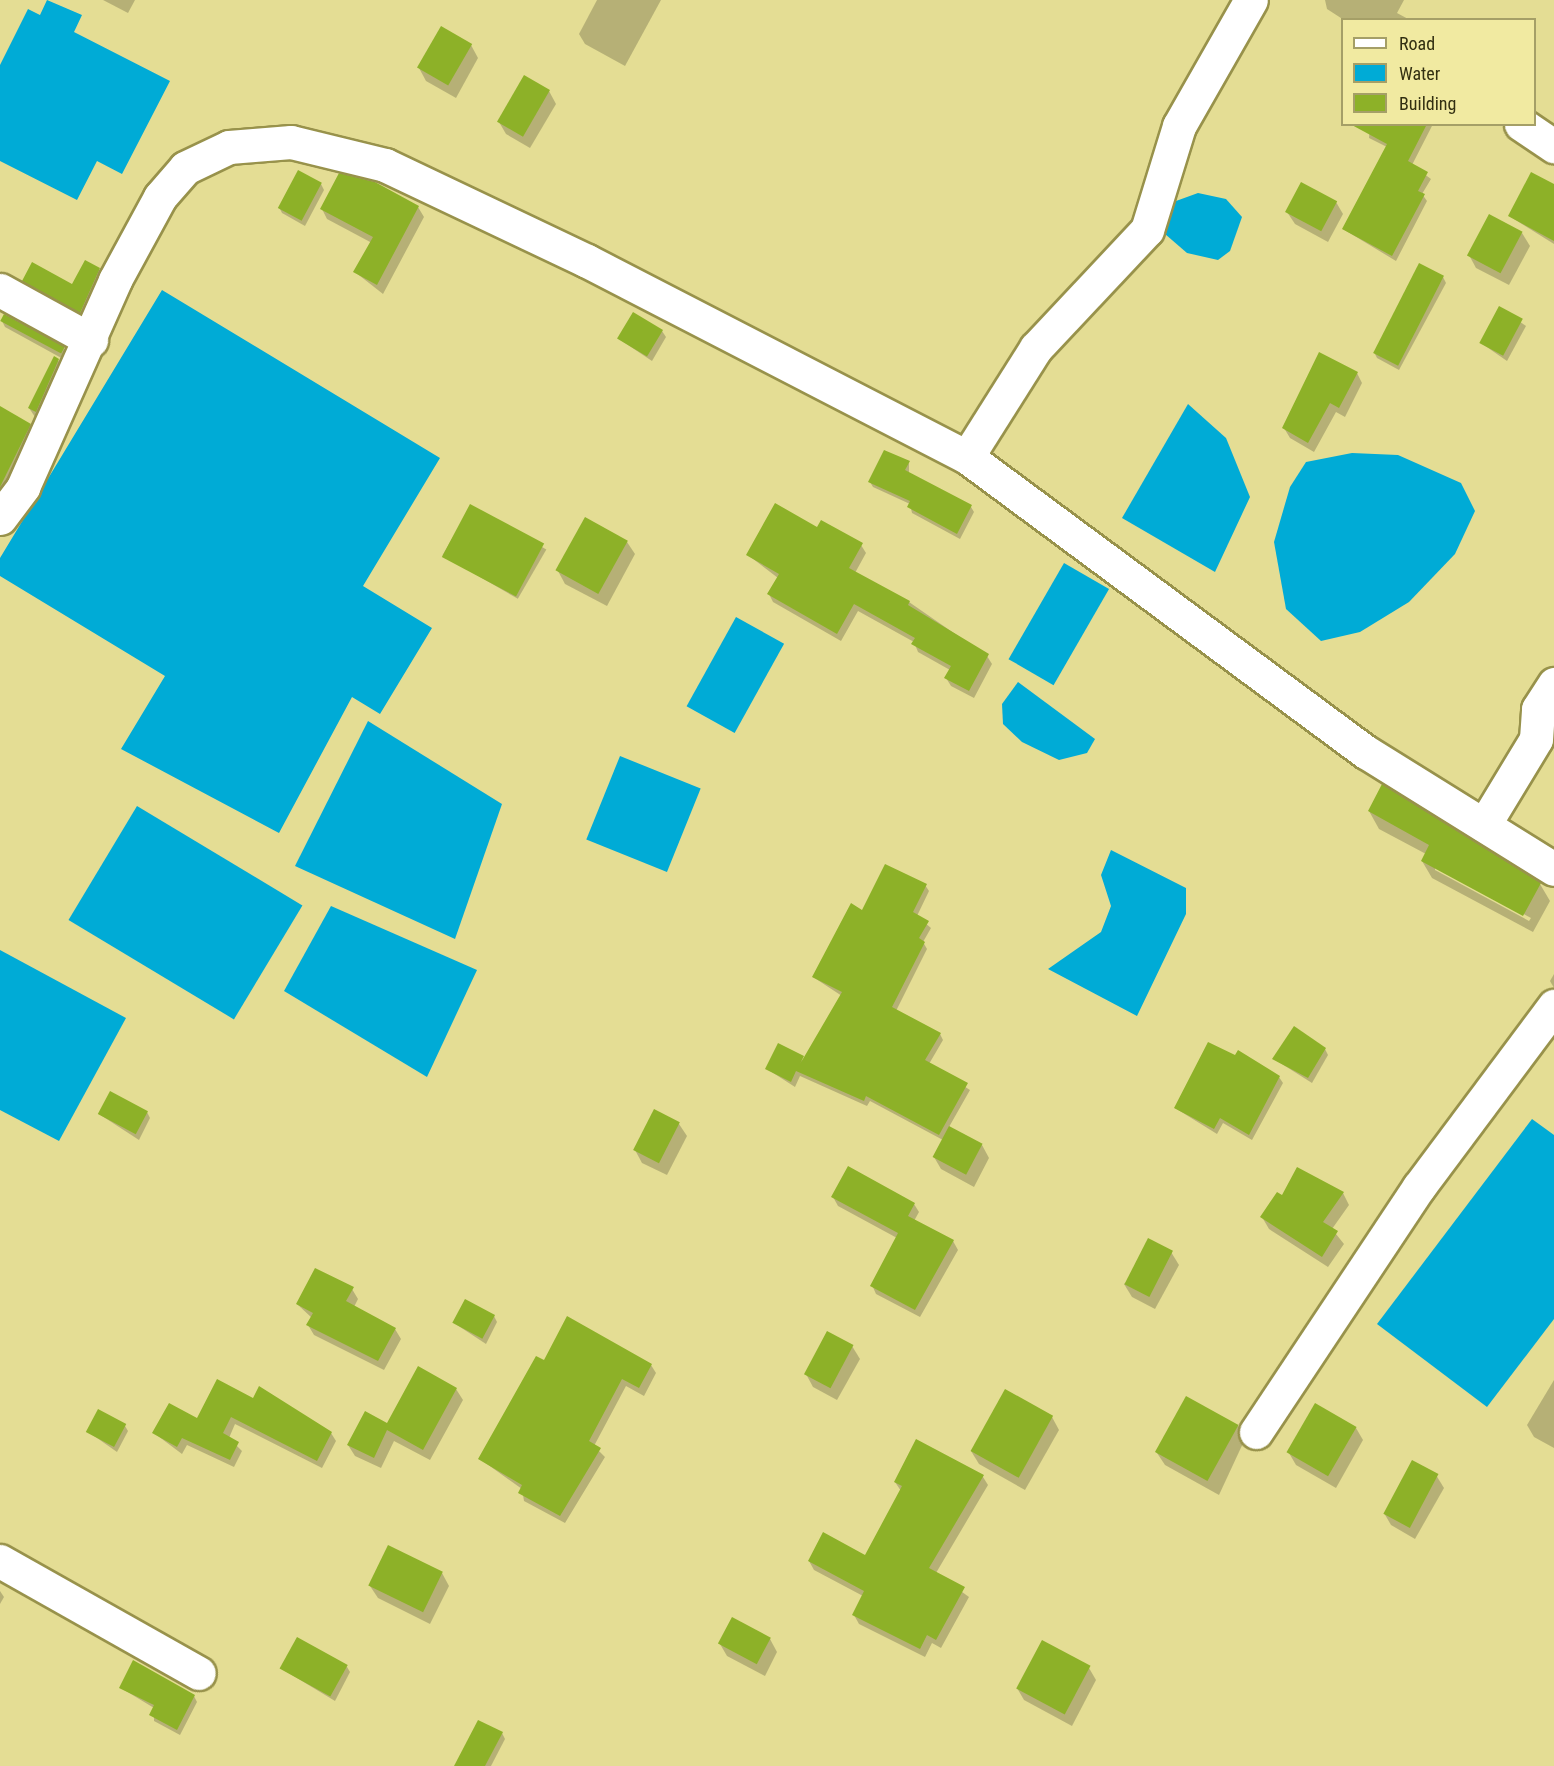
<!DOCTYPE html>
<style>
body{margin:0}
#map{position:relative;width:1554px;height:1766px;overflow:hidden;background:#e4dd94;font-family:"Roboto Condensed",sans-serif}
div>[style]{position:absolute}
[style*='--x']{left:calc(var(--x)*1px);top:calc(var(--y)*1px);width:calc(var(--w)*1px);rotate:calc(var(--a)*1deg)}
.water>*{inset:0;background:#00abd6;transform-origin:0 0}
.shadow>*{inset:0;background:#0003;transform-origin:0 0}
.building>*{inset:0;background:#8db128;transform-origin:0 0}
.roads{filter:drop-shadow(2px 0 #98924b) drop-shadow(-2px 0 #98924b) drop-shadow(0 2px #98924b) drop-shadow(0 -2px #98924b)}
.minor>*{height:33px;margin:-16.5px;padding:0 16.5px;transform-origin:16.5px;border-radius:16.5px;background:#fff}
span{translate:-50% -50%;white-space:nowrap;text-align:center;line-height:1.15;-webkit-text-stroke:4.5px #f1eaa1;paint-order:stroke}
.legend{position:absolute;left:1341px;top:18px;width:195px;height:108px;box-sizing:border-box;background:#f1eaa1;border:2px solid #a59f67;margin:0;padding:8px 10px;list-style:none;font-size:18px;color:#322f11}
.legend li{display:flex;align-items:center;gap:12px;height:30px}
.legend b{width:30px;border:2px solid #a59f67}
</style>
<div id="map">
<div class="water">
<i style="clip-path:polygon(47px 0,82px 15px,74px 32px,170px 81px,122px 174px,97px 161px,77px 200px,0 161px,0 65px,28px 9px,40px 15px)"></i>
<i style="clip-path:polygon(1198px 193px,1226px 199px,1242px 217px,1230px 251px,1218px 260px,1187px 253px,1165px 234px,1166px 214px,1176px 201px)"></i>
<i style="clip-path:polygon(162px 290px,440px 458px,363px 586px,432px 628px,380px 714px,352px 697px,279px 833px,121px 749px,165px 676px,0 576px,0 558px)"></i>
<i style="clip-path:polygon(1188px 404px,1226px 438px,1250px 497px,1215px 572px,1122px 518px)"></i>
<i style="clip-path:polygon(1352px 453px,1398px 455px,1461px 483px,1475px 511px,1455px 554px,1409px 602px,1360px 632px,1321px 641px,1286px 609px,1274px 542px,1290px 487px,1306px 462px)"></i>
<i style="left:1064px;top:563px;width:52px;height:111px;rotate:30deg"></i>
<i style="left:736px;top:617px;width:55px;height:102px;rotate:29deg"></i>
<i style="clip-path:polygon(1018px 682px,1095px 739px,1087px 753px,1059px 760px,1022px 742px,1003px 724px,1002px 704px)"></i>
<i style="clip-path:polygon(368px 721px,502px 804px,455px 939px,295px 866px)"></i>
<i style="left:620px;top:756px;width:87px;height:90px;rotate:22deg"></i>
<i style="left:137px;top:806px;width:193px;height:133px;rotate:31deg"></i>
<i style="clip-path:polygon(1111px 850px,1186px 888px,1186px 914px,1137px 1016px,1048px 969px,1101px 932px,1111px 906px,1101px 875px)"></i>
<i style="clip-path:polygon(331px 906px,477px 970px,427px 1077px,284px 991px)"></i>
<i style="clip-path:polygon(0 950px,126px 1018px,59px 1141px,0 1110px)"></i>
<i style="clip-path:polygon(1532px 1119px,1554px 1135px,1554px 1319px,1487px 1407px,1377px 1324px)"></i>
</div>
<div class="shadow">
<i style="clip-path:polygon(103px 0,135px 0,128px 13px)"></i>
<i style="clip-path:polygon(597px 0,661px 0,625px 66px,585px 44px,579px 34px)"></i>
<i style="clip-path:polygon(1325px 0,1404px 0,1397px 13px,1410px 20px,1344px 20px,1327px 9px)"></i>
<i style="clip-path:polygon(471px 45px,478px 58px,456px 98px,426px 81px,419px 68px)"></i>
<i style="clip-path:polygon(549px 91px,556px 104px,530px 148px,506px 134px,499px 122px)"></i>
<i style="clip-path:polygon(1370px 124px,1433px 124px,1412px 165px,1431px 179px,1422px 194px,1427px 201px,1396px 261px,1343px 229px,1387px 147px,1369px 138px)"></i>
<i style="clip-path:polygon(321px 184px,324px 190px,305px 226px,282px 213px,279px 207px)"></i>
<i style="clip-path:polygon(1554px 187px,1554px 244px,1509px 216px)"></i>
<i style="clip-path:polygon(1336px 202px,1343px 214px,1328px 242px,1295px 224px,1287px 212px)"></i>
<i style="clip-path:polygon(418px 207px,424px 217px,383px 294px,355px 272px,372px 243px,327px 219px,322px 209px)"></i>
<i style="clip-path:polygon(1522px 233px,1530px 246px,1509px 285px,1476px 268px,1469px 255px)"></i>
<i style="clip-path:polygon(99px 269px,104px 279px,85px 321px,29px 290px,23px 281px,73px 286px)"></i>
<i style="clip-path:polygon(1443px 277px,1446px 283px,1399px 370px,1377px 358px,1374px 352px)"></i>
<i style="clip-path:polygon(1500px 308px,1526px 326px,1507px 361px,1481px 343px)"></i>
<i style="clip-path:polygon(2px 321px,64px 348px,65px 360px,5px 327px)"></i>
<i style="clip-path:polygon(662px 331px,666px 337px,652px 361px,619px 339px)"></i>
<i style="clip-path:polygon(58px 360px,66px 373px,37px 420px,29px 408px)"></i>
<i style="clip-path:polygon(1357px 373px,1362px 383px,1345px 417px,1336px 412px,1314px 452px,1290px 438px,1284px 428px)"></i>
<i style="clip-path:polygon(0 407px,30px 425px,37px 437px,9px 495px,0 490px)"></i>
<i style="clip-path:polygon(909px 463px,909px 474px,971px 507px,974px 512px,960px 539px,912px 513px,910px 504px,873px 487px,870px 482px)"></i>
<i style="left:471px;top:506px;width:87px;height:57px;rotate:30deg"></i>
<i style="clip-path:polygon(818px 529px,861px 545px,866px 553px,855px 573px,909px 602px,987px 656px,992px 664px,974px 698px,951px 686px,946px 678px,950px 670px,918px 652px,914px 642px,858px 611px,841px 641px,773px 602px,769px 594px,778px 578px,748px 555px)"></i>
<i style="clip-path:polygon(627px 542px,635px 554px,607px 606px,565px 584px,558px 571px)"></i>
<i style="clip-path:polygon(evenodd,1369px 811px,1540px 884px,1550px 901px,1533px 932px,1432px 878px,1422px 861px,1426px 854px,1379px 829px,1369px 811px,1435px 867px,1531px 918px,1529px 921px,1435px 870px,1435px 867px)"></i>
<i style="clip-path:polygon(925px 885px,929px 891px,917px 916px,931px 928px,923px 942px,927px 949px,896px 1011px,940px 1034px,943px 1040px,929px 1064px,970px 1090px,949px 1127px,982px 1145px,989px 1158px,974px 1187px,941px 1169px,934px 1157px,943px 1140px,870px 1101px,867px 1106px,800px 1076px,795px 1087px,767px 1069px,804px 1060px,842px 996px,813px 977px,863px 912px)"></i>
<i style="clip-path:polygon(1554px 974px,1554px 988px,1550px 981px)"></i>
<i style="clip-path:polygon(1325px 1049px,1328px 1055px,1312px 1083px,1274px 1059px)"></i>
<i style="clip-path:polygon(1279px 1077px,1283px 1083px,1252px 1140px,1223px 1123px,1217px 1134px,1175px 1108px)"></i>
<i style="clip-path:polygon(654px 1111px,679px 1124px,687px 1136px,667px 1175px,642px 1163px,635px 1150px)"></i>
<i style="clip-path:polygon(147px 1112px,150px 1118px,139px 1140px,99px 1114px)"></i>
<i style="clip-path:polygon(1343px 1193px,1349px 1205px,1332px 1229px,1344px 1244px,1328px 1267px,1269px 1229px,1262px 1217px,1283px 1197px)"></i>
<i style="clip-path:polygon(833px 1197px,914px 1204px,919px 1212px,914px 1221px,953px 1241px,958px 1250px,920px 1317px,876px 1294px,872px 1285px,897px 1238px,838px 1206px)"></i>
<i style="clip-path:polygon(1171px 1252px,1179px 1265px,1155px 1309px,1132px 1297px,1124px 1284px)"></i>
<i style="clip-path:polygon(352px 1289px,358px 1299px,354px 1307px,395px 1329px,401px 1339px,384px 1370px,314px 1335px,308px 1325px,312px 1318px,297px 1304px)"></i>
<i style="clip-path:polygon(494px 1316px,497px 1322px,486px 1344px,454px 1323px)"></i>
<i style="clip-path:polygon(852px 1346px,860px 1359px,837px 1400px,813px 1387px,806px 1374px)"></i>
<i style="clip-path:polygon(544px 1362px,651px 1365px,656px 1373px,644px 1396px,626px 1386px,594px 1446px,605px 1457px,565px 1523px,524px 1501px,522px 1489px,480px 1459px)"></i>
<i style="clip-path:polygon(1554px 1380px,1554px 1448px,1534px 1437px,1527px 1425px)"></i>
<i style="clip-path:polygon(456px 1389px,463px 1400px,430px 1460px,394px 1441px,381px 1468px,355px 1456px,348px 1445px)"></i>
<i style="clip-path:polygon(254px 1400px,331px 1433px,336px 1441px,322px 1468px,235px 1424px,229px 1438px,242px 1451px,234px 1467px,187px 1445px,182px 1454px,154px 1433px)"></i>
<i style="clip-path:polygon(1052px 1417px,1059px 1430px,1025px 1490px,979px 1464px,971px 1451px)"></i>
<i style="clip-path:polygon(125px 1426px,128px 1431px,117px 1452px,87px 1431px)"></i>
<i style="clip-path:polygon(1238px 1426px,1245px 1439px,1219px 1495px,1165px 1465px,1157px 1453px)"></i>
<i style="clip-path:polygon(1356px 1428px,1363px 1440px,1336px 1488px,1296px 1465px,1289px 1453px)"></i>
<i style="clip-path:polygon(1436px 1475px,1444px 1488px,1415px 1539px,1391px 1525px,1384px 1513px)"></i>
<i style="clip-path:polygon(983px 1477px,988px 1485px,936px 1573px,969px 1597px,941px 1648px,932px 1643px,925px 1657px,859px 1624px,854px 1615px,863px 1596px,814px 1570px,809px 1561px,866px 1557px,901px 1491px,895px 1482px)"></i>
<i style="clip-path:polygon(442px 1573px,449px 1586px,430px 1624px,378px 1598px,370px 1586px)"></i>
<i style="clip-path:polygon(0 1591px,4px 1597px,0 1604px)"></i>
<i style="clip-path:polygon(770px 1639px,777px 1652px,765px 1676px,727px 1656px,720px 1644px)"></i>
<i style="clip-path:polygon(347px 1667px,350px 1672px,335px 1701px,282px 1669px)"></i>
<i style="clip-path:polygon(1089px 1668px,1096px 1680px,1072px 1726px,1024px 1700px,1017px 1688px)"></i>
<i style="clip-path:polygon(121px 1688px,194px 1696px,197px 1702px,180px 1735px,154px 1721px,154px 1708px)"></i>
<i style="clip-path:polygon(502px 1733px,505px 1739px,491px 1766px,481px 1766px)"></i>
</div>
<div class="building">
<i style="left:441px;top:26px;width:36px;height:48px;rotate:30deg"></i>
<i style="left:524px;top:75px;width:30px;height:54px;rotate:30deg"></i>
<i style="clip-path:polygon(1350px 124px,1427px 124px,1408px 161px,1428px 172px,1418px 191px,1425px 194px,1392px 256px,1342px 229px,1387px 144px)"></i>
<i style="left:298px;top:170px;width:27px;height:43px;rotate:28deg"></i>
<i style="clip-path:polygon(1531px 172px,1554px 184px,1554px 241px,1508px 216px)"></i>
<i style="clip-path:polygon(339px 173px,375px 182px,419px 206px,377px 285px,353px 272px,373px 237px,320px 209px)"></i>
<i style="left:1301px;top:182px;width:41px;height:34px;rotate:28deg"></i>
<i style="left:1489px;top:214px;width:38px;height:47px;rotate:28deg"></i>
<i style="clip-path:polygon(85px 260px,100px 268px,80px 313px,22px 281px,32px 262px,72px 284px)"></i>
<i style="left:1419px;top:263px;width:28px;height:101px;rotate:27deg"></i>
<i style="left:1499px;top:306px;width:27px;height:42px;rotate:28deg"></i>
<i style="left:633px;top:312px;width:35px;height:31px;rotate:31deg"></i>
<i style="left:4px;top:314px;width:69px;height:8px;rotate:28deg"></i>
<i style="clip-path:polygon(1319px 352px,1358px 372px,1339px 408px,1330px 403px,1308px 443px,1282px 428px)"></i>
<i style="clip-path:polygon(54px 356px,59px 359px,36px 412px,28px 408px)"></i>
<i style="clip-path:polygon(0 406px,31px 424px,0 487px)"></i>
<i style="clip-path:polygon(884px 450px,910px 461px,905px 470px,972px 505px,957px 534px,907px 507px,910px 501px,868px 482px)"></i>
<i style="clip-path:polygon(775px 503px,817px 527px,821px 520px,863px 543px,849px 568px,910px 601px,908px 605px,989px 654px,969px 691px,944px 678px,951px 666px,911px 644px,915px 638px,854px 604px,837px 634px,767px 594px,779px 574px,746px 555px)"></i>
<i style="left:470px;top:504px;width:84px;height:60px;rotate:28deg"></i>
<i style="left:585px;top:517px;width:49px;height:61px;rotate:29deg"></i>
<i style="clip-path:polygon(1382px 784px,1541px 883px,1523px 916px,1421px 861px,1429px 845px,1368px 811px)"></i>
<i style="clip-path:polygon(885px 864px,927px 884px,913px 912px,929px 921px,919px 938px,925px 942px,892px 1007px,941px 1033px,925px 1060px,968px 1083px,939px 1135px,866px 1096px,864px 1101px,796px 1071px,791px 1082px,765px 1069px,778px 1043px,804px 1056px,800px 1064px,842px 992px,812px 977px,851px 903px,862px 910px)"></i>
<i style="clip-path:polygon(1294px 1026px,1326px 1048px,1308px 1078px,1272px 1059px)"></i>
<i style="clip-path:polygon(1208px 1042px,1235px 1055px,1238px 1050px,1280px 1076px,1249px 1135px,1220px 1118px,1214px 1129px,1174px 1108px)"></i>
<i style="left:110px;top:1091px;width:43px;height:26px;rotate:28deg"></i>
<i style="left:654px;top:1109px;width:29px;height:46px;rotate:27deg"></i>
<i style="left:949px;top:1126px;width:38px;height:35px;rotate:28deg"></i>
<i style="clip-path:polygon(848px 1166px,915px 1203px,908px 1216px,954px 1240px,915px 1310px,870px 1286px,898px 1233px,831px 1197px)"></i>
<i style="clip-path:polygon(1297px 1167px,1344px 1192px,1323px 1222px,1338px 1231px,1322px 1257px,1260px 1217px,1277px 1192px,1282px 1195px)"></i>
<i style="left:1148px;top:1238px;width:28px;height:52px;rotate:27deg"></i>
<i style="clip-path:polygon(315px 1268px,354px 1287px,346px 1301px,396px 1328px,378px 1361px,306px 1325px,313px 1313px,296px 1304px)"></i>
<i style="left:465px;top:1299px;width:34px;height:27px;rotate:28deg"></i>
<i style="clip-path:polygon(567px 1316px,652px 1364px,639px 1388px,622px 1379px,589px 1441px,601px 1448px,560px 1516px,518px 1493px,522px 1485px,478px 1459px,536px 1356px,544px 1360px)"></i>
<i style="left:827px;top:1331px;width:30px;height:49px;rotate:28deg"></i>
<i style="clip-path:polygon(418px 1366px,457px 1388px,423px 1450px,387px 1430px,374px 1458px,347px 1445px,365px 1411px,387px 1423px)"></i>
<i style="clip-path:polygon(217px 1379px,253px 1398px,259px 1386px,332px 1432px,317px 1461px,231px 1417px,223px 1433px,239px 1442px,230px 1460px,182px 1438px,177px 1447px,152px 1433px,169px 1403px,197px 1418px)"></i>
<i style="left:1005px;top:1389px;width:55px;height:71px;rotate:29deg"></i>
<i style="left:1186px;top:1396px;width:60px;height:64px;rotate:29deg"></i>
<i style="left:1315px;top:1403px;width:48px;height:57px;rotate:30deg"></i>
<i style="left:98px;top:1409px;width:32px;height:26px;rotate:28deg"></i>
<i style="clip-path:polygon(916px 1439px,984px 1475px,929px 1568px,965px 1587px,936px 1640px,927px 1635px,920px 1649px,852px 1615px,864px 1591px,808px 1561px,823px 1532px,865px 1555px,902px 1486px,894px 1482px)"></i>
<i style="left:1412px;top:1460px;width:30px;height:61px;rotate:28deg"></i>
<i style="left:388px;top:1545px;width:61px;height:45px;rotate:26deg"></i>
<i style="left:732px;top:1617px;width:44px;height:30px;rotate:28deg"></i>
<i style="left:297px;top:1637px;width:58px;height:36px;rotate:29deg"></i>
<i style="left:1042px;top:1640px;width:55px;height:55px;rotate:28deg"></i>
<i style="clip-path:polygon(133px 1660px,195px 1695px,177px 1730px,149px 1715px,154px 1705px,119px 1688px)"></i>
<i style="clip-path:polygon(478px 1720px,503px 1732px,485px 1766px,454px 1766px)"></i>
</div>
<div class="roads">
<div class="minor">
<i style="--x:1521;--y:124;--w:40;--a:34"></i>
<i style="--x:0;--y:290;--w:104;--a:28.8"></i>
<i style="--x:967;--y:457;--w:129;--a:-57.7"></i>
<i style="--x:1036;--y:348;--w:162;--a:-46.8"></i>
<i style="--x:1147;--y:230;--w:109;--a:-72.9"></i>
<i style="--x:1179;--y:126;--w:145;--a:-60.3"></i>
<i style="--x:0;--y:518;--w:39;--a:-53"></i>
<i style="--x:23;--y:487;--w:227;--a:-66"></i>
<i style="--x:115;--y:280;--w:94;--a:-61.5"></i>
<i style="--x:160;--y:197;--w:38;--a:-49"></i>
<i style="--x:185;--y:168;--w:49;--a:-25.5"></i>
<i style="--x:229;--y:147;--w:62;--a:-4.6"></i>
<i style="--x:291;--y:142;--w:97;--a:13.7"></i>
<i style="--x:385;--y:165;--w:224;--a:25.4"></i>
<i style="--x:587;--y:261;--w:428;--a:27.3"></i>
<i style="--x:967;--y:457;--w:496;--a:36.5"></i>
<i style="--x:1366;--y:752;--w:221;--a:31.9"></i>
<i style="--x:1484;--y:825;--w:100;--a:-58.8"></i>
<i style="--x:1536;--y:739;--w:30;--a:-86"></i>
<i style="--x:1538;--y:709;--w:30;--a:-57"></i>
<i style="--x:1256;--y:1432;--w:294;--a:-56.4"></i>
<i style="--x:1419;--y:1187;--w:226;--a:-53.3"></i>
<i style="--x:0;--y:1561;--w:228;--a:29.4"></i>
</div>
</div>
<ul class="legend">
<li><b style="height:8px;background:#fff"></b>Road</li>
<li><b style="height:16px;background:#00abd6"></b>Water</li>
<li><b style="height:16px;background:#8db128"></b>Building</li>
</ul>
</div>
